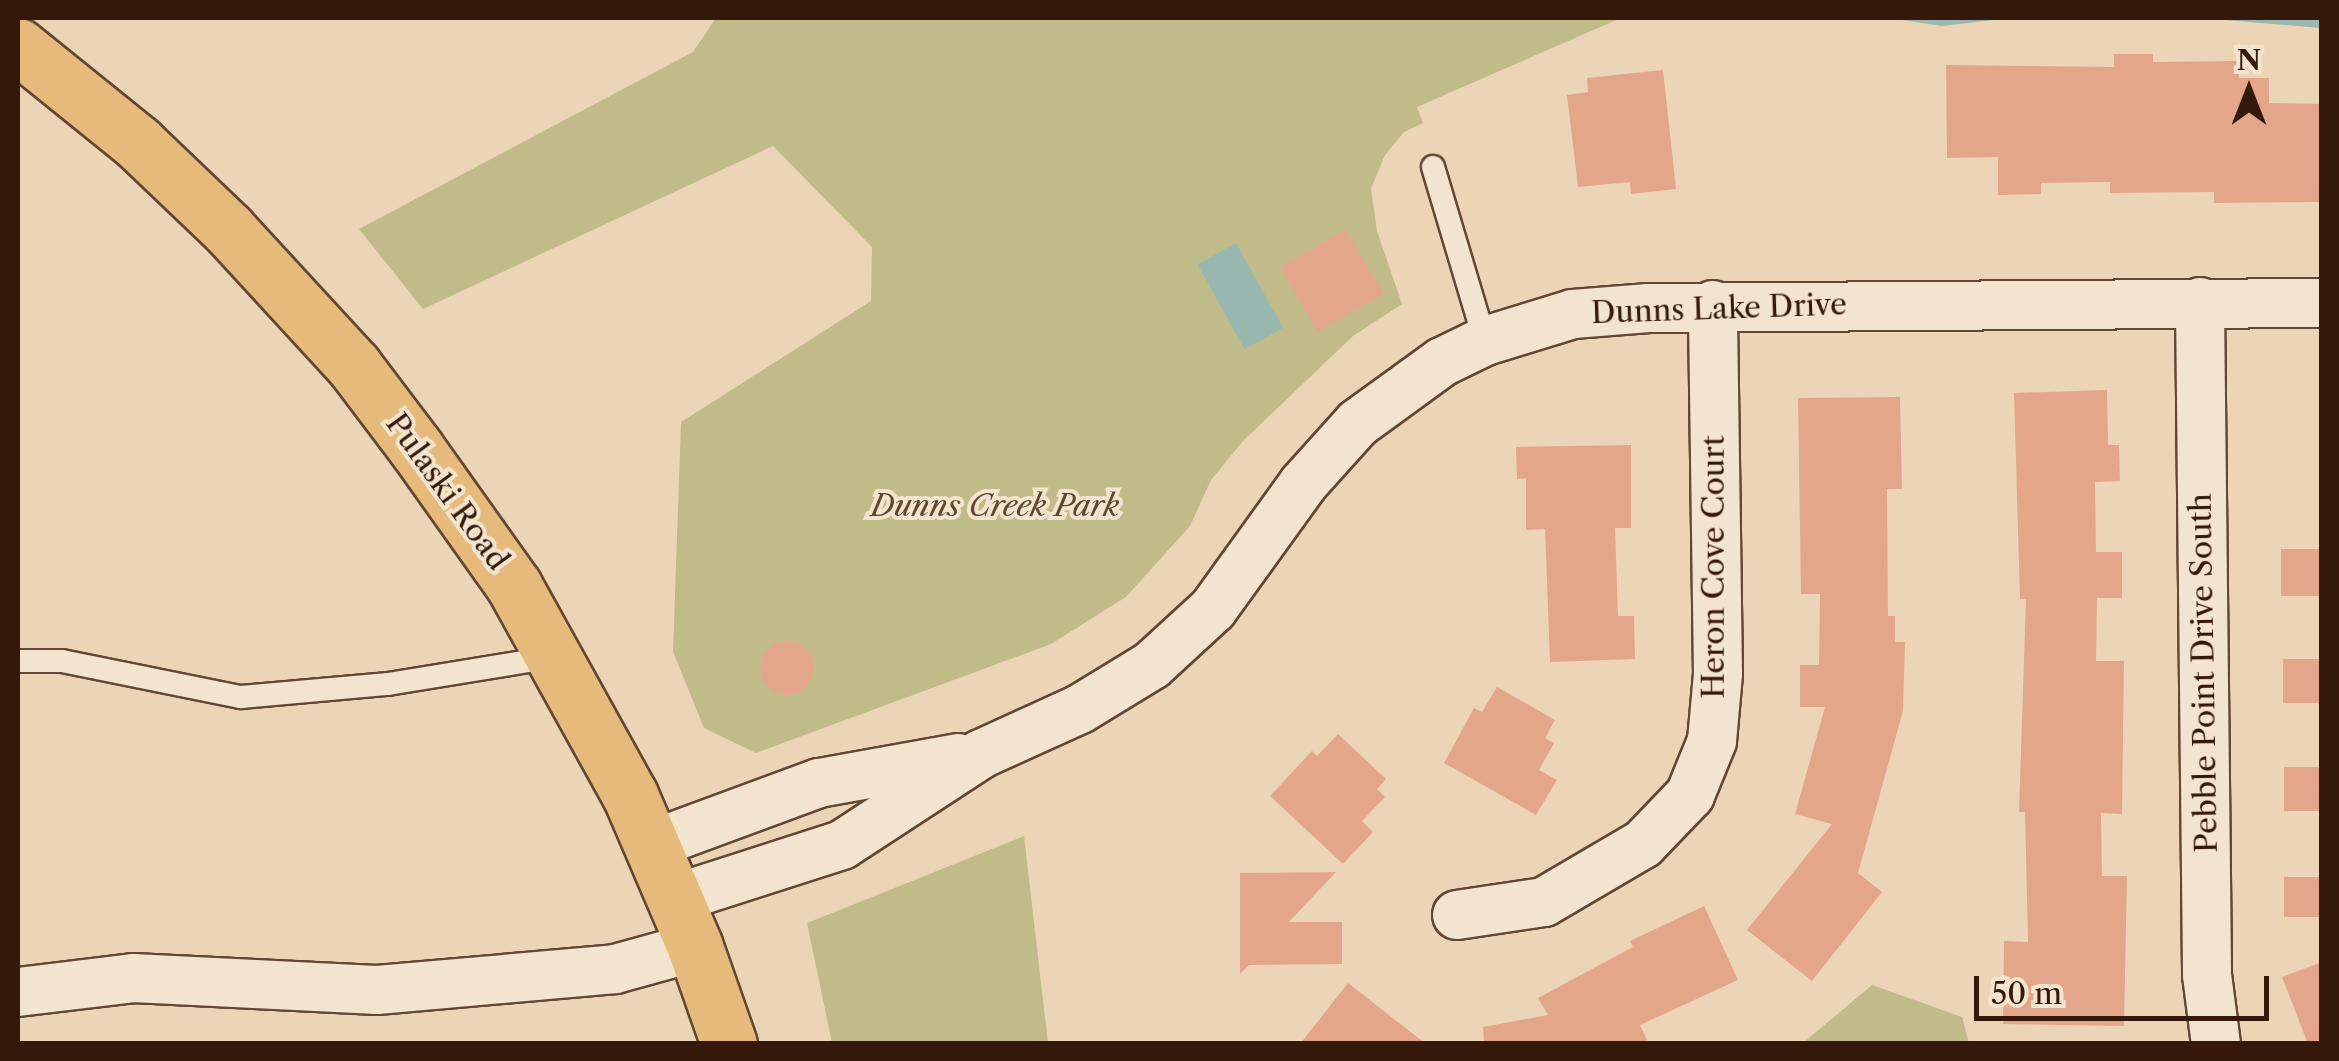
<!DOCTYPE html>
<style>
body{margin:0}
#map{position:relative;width:2339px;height:1061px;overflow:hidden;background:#ecd5b6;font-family:"Libre Caslon Text",serif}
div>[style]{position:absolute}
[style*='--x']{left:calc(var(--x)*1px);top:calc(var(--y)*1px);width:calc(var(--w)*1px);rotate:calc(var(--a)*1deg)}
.green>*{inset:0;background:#c0bb88}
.water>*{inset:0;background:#99b8af;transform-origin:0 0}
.building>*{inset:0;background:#e4a68a;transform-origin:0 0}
.round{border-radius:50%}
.roads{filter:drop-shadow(2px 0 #624734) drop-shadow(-2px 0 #624734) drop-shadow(0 2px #624734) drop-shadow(0 -2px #624734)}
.lane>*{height:22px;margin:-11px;padding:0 11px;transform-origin:11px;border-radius:11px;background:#f3e4d0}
.street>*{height:48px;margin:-24px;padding:0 24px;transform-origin:24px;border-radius:24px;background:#f3e4d0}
.primary>*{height:55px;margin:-27.5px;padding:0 27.5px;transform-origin:27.5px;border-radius:27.5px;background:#e6ba7b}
span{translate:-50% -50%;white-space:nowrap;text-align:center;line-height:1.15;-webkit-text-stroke:8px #f3e4d0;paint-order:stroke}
.street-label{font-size:30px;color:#341809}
.park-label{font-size:30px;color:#5e492f;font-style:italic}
.frame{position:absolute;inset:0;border:20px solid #341809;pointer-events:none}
.north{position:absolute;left:2199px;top:40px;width:100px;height:100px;-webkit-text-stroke:8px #f3e4d0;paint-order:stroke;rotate:0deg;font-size:28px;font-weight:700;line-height:40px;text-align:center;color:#341809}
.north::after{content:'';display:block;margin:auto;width:35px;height:45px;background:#341809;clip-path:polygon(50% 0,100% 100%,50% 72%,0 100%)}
.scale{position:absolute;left:1974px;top:976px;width:295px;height:45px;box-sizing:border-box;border:5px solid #341809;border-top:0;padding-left:12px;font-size:30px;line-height:35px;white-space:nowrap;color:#341809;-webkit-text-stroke:8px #f3e4d0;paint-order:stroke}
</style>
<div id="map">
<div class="green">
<i style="clip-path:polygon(716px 18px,1621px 18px,1417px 107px,1423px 123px,1404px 132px,1385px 155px,1371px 189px,1377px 231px,1402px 304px,1353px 336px,1243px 441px,1211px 480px,1190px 526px,1126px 597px,1051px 644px,756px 753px,704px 728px,673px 652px,681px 422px,871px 301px,872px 247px,773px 146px,423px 309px,359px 229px,693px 52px)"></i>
<i style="clip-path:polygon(1024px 836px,1048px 1043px,832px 1043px,807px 923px)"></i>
<i style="clip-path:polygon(1872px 985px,1962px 1017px,1969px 1043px,1803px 1043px)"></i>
</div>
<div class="water">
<i style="clip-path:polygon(1889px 18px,2011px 18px,1942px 26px)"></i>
<i style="clip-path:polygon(2200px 18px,2321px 18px,2321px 28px)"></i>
<i style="left:1236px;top:243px;width:97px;height:44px;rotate:61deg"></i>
</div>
<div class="building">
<i style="clip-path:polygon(2114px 54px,2153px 54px,2153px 62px,2238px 61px,2239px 78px,2269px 78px,2269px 103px,2322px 104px,2322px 202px,2214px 203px,2214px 192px,2110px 193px,2110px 182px,2041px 183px,2041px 194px,1998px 195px,1998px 157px,1947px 158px,1946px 65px,2114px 67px)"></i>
<i style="clip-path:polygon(1663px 70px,1676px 189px,1631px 194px,1630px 182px,1578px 187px,1567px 95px,1588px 92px,1587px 78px)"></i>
<i style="left:1346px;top:229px;width:75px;height:76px;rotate:60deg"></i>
<i style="clip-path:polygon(2107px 390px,2108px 445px,2119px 445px,2120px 481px,2095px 482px,2096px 552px,2122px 552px,2122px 598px,2097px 598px,2096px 661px,2124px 661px,2122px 814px,2101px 813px,2102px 876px,2127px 876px,2124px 1026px,2003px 1024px,2004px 941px,2028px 942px,2025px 812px,2019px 812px,2026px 599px,2020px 599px,2014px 393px)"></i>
<i style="clip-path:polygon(1900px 397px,1902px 489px,1887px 489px,1888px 616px,1895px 616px,1895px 642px,1905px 642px,1903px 711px,1858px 873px,1882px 892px,1812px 981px,1747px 930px,1832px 824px,1795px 814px,1825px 707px,1800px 707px,1800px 665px,1819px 665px,1820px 594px,1801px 594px,1798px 398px)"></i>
<i style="clip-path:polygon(1631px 445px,1631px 528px,1615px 528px,1618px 616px,1634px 616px,1635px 659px,1550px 662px,1545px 529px,1526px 530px,1526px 478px,1517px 479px,1516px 447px)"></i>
<i style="left:2281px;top:549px;width:41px;height:47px"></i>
<i class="round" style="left:760px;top:641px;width:54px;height:54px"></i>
<i style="left:2322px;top:659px;width:44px;height:39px;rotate:90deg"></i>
<i style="clip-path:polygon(1497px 687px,1555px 720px,1545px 738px,1554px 743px,1539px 770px,1557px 780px,1536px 815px,1444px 763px,1474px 708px,1482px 712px)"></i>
<i style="clip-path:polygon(1338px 734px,1386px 779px,1377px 789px,1385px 797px,1362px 821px,1373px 832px,1343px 864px,1270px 796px,1312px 751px,1317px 756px)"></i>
<i style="left:2284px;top:767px;width:38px;height:44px"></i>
<i style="clip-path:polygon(1336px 872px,1289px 922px,1342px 922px,1342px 964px,1249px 965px,1240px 974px,1240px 873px)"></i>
<i style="left:2284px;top:877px;width:38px;height:40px"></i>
<i style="clip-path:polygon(1704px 906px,1738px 980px,1640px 1025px,1649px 1044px,1484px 1044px,1483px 1027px,1548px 1015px,1538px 998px,1633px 947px,1630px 941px)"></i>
<i style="clip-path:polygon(2322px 962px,2322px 1044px,2308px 1044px,2282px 977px)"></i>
<i style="clip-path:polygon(1348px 983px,1426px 1044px,1300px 1044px)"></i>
</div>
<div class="roads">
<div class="lane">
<i style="--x:1433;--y:167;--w:182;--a:73.4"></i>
<i style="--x:18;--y:661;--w:44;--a:0"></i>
<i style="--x:62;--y:661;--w:183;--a:11.4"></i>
<i style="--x:241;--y:697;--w:148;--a:-5.1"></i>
<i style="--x:388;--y:684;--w:167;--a:-9.3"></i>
</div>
<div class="street">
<i style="--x:2200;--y:302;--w:673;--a:89.4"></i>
<i style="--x:2207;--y:975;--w:70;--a:82.6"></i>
<i style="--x:651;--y:845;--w:179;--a:-20.3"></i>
<i style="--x:819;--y:783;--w:141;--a:-10.2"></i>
<i style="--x:674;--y:899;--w:176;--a:-17.8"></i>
<i style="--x:842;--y:845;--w:166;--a:-33.2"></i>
<i style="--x:981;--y:754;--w:109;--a:-24.4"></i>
<i style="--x:1080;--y:709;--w:84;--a:-31.4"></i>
<i style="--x:1152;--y:665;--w:83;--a:-42.6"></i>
<i style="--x:1213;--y:609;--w:154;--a:-54.2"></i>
<i style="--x:1303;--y:484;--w:82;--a:-48"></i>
<i style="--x:1358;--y:423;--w:104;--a:-36"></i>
<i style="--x:1442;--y:362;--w:48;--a:-26"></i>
<i style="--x:1485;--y:341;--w:92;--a:-17.1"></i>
<i style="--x:1573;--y:314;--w:76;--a:-4.5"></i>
<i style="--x:1649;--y:308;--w:673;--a:-0.43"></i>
<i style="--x:1457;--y:915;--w:88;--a:-8.5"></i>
<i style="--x:1544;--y:902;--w:115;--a:-30.4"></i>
<i style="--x:1643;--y:844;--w:68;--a:-46.2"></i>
<i style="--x:1690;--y:795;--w:58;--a:-67.8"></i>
<i style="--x:1712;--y:741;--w:67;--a:-84.9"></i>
<i style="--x:1718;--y:674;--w:369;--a:-90.8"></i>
<i style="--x:18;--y:992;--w:116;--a:-6.9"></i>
<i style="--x:133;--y:978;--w:244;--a:2.8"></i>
<i style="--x:377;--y:990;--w:239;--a:-5"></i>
<i style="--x:615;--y:969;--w:83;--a:-15.4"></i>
</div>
<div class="primary">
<i style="--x:18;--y:46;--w:154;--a:38.9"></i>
<i style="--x:138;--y:143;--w:124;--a:43.7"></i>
<i style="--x:228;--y:229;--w:186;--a:47.4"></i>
<i style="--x:354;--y:366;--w:103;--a:52.9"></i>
<i style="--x:416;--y:448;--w:169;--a:54.6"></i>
<i style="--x:514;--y:586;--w:239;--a:61"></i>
<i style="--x:630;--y:795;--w:165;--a:66.8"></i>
<i style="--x:695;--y:947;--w:103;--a:70.7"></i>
</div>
</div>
<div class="street-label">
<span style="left:1719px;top:309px;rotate:-2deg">Dunns Lake Drive</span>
<span style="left:447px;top:492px;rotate:54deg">Pulaski Road</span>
<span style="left:1714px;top:567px;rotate:-90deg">Heron Cove Court</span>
<span style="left:2204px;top:673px;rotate:-91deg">Pebble Point Drive South</span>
</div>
<div class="park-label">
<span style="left:995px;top:506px">Dunns Creek Park</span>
</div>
<div class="frame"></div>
<div class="north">N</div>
<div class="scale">50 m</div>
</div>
